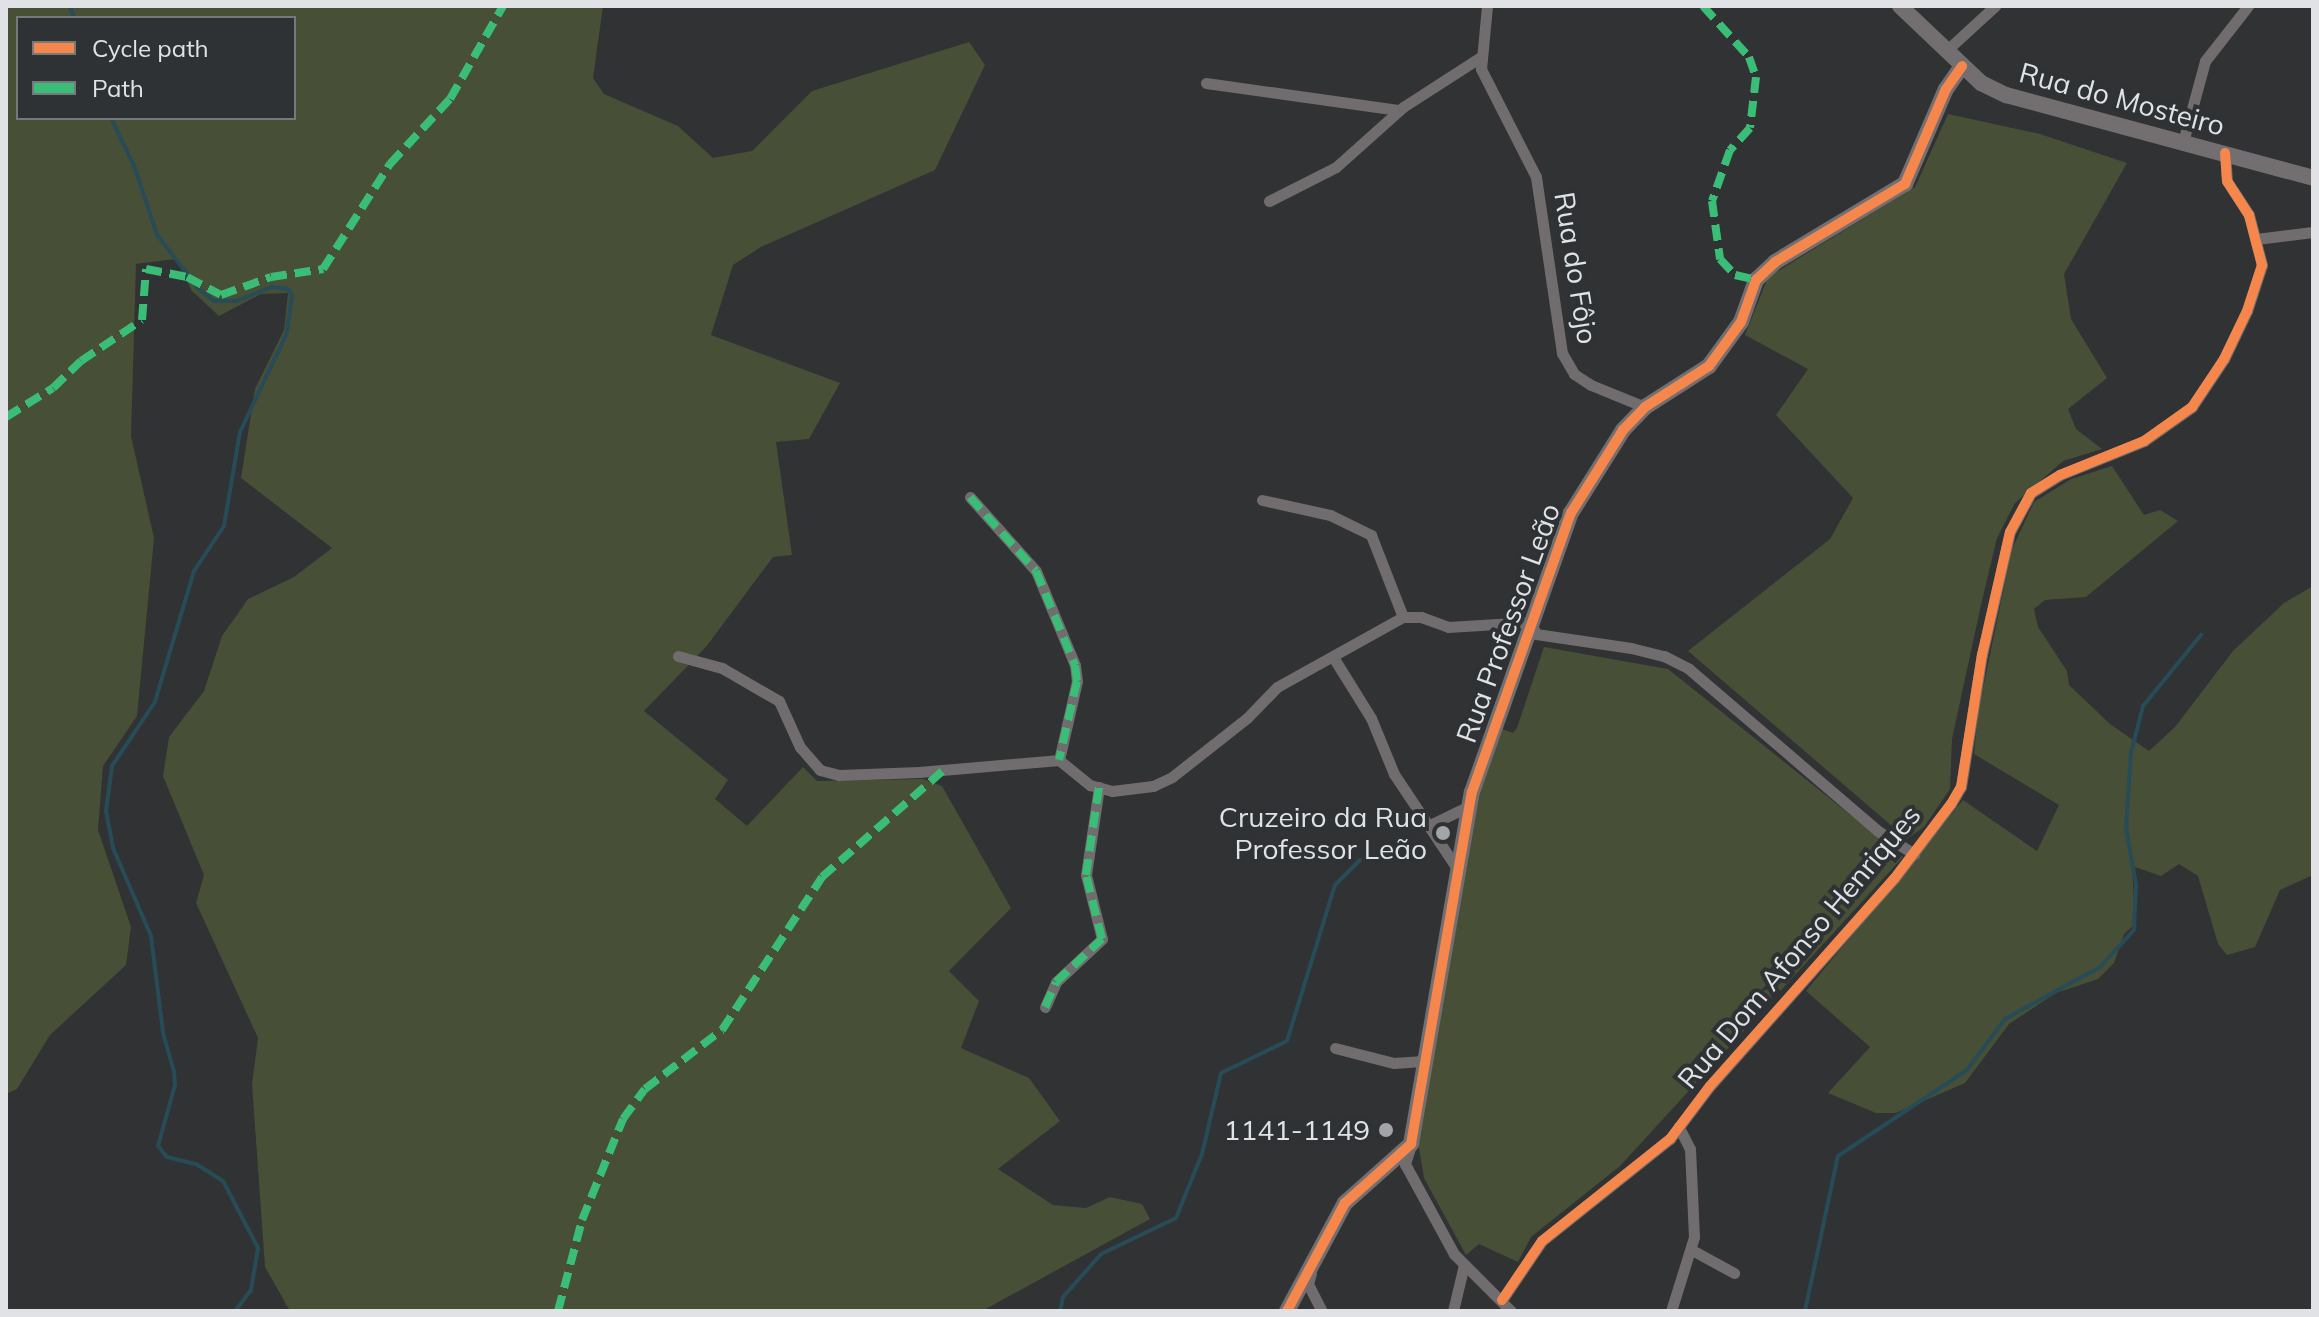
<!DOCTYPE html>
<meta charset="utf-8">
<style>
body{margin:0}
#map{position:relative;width:2319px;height:1317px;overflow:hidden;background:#303234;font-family:Mulish,sans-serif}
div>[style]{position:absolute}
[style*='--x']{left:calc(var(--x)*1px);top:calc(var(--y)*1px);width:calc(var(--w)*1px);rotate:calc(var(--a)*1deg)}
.green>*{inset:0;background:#474f36}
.stream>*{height:4px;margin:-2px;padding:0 2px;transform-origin:2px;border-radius:2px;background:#274c58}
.street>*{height:11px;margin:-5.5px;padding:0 5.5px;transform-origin:5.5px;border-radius:5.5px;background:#716c6d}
.secondary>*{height:16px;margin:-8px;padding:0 8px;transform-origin:8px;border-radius:8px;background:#736e70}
.quiet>*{height:8px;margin-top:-4px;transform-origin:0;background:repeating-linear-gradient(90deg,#3abd76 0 16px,transparent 0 24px)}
.cycleway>*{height:10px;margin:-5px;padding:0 5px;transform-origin:5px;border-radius:5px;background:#f5874c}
.dots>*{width:22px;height:22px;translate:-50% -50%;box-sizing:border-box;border:4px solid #2f3235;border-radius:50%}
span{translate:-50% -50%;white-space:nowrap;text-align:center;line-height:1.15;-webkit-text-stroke:8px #2f3235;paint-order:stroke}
.street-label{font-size:28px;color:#e0e2e5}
.poi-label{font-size:28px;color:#e0e2e5}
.right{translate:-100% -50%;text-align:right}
.frame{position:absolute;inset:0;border:8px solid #e0e2e5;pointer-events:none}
.legend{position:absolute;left:16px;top:16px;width:280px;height:104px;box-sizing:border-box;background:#2f3235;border:2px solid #76787b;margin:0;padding:10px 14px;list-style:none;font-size:24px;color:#e0e2e5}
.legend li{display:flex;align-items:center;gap:16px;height:40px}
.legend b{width:40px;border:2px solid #76787b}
</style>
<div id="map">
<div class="green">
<i style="clip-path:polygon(evenodd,6px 6px,603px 6px,593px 78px,604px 94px,678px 126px,713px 158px,752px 151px,812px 91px,969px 42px,985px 65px,935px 170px,761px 247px,733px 265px,711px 335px,840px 383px,809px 439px,776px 442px,792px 555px,773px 557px,706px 647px,644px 711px,728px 780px,715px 799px,747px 826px,803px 767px,817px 781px,923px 779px,942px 786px,1011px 908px,949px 971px,979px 1001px,961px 1048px,1029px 1078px,1060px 1121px,998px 1169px,1053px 1205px,1086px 1208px,1110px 1197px,1142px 1204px,1150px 1219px,982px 1311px,290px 1311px,265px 1267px,252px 1084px,258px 1038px,196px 903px,204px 875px,163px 776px,169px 737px,204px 691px,222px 636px,248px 599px,294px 577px,332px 548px,241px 478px,255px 389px,284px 330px,288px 293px,261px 294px,219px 316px,192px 291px,176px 259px,136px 264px,131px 436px,154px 538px,137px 716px,103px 766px,98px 830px,131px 927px,126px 965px,50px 1035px,17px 1089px,6px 1094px,6px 6px,18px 18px,294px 18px,294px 118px,18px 118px,18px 18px)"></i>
<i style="clip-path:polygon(1948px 114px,2040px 134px,2127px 163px,2064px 274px,2071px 319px,2107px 378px,2068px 409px,2076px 429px,2102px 449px,2063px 461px,2015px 503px,1997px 538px,1981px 605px,1952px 739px,1950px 789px,1924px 827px,1907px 839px,1688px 651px,1830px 539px,1853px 498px,1776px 415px,1808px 369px,1745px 335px,1768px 277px,1915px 187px)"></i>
<i style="clip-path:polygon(2112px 466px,2144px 515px,2160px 510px,2178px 521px,2086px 597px,2045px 600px,2034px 609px,2038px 627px,2067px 671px,2069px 685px,2110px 724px,2149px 751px,2175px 727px,2233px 651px,2284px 603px,2313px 586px,2313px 875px,2280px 890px,2255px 947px,2227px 955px,2218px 944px,2198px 876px,2179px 864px,2161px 876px,2132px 866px,2135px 924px,2124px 934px,2114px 963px,2098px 979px,2056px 993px,2009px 1024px,1965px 1083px,1896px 1113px,1876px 1113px,1828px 1093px,1870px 1047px,1806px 991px,1963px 800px,2037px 851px,2059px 805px,1974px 754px,1978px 712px,2012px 549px,2034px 502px,2071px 479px)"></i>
<i style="clip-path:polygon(1544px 647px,1668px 669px,1903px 857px,1620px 1166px,1531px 1237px,1518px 1262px,1479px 1244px,1466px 1255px,1424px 1178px,1418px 1142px,1452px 888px,1496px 727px,1513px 733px,1517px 728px)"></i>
</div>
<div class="stream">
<i style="--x:70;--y:6;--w:13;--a:72"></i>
<i style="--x:111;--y:118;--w:55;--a:64.4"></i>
<i style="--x:135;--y:168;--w:71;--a:71.8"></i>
<i style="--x:157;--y:235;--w:68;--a:52.1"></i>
<i style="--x:199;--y:289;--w:19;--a:39"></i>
<i style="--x:214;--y:301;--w:23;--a:0"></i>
<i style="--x:237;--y:301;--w:38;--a:-22"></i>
<i style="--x:272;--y:287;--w:16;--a:7"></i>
<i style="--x:288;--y:289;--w:8;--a:60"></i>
<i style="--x:292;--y:296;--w:37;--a:98"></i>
<i style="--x:287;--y:333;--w:110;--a:115.4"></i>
<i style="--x:240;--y:432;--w:95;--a:99.7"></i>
<i style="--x:224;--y:526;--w:54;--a:123.7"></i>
<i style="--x:194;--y:571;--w:137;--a:106.6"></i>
<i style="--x:155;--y:702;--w:77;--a:123.9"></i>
<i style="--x:112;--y:766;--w:45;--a:97.6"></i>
<i style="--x:106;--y:811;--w:38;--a:79"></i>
<i style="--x:113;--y:848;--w:96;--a:66.6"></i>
<i style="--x:151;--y:936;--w:98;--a:82.9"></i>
<i style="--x:163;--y:1033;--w:40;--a:74"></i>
<i style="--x:174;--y:1071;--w:14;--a:86"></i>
<i style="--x:175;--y:1085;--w:63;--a:105.6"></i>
<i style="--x:158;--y:1146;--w:14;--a:51"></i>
<i style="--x:167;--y:1157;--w:30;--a:14"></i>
<i style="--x:196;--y:1164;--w:32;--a:32"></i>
<i style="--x:223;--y:1181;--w:76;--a:62.4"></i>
<i style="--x:258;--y:1248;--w:43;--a:99.5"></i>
<i style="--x:251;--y:1290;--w:26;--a:127"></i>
<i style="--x:1060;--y:1311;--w:14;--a:-78"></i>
<i style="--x:1063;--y:1297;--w:57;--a:-48.5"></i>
<i style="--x:1101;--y:1254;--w:83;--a:-25.6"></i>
<i style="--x:1176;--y:1218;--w:69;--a:-67.9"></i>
<i style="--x:1202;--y:1154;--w:83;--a:-76.8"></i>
<i style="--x:1221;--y:1073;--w:73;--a:-25.9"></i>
<i style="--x:1287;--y:1041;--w:163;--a:-72.9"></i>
<i style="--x:1335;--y:885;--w:35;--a:-45"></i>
<i style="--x:1805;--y:1311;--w:158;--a:-78"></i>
<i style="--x:1838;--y:1156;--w:155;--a:-33.7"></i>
<i style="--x:1967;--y:1070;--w:64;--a:-53.3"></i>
<i style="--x:2005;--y:1019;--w:108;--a:-28.7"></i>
<i style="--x:2100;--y:967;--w:50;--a:-47.4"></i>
<i style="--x:2134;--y:930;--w:45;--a:-87.5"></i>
<i style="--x:2136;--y:885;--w:59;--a:-99.8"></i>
<i style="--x:2126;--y:827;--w:74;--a:-86.1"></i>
<i style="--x:2131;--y:753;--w:49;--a:-75.7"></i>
<i style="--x:2143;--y:706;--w:92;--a:-50.8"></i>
</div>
<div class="street">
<i style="--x:1487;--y:6;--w:63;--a:95.4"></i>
<i style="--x:1481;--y:69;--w:121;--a:63"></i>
<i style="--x:1536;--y:177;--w:178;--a:81.6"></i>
<i style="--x:1562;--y:353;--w:24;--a:60"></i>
<i style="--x:1574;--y:374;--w:20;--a:33"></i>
<i style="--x:1591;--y:385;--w:58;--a:22.2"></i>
<i style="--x:1946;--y:51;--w:67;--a:-42.6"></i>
<i style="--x:1206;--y:83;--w:194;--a:8"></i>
<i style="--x:2183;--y:142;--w:84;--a:-74.8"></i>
<i style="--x:2205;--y:61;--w:70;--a:-52"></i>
<i style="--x:1269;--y:201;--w:75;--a:-26.9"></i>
<i style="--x:1336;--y:167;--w:90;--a:-41.8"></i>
<i style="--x:1403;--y:107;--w:94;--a:-32.8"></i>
<i style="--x:2256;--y:239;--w:57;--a:-7"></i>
<i style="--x:970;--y:497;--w:99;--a:48.3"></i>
<i style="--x:1036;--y:571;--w:102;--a:67.5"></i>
<i style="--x:1075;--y:665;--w:16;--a:83"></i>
<i style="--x:1077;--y:681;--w:81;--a:102.8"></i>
<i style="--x:1262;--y:500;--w:70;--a:12.4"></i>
<i style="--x:1330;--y:515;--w:46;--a:26"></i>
<i style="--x:1371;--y:535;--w:88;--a:68.7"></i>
<i style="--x:678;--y:656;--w:46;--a:15.3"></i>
<i style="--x:722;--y:668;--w:66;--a:30.1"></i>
<i style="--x:779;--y:701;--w:51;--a:65.5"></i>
<i style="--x:800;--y:747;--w:30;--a:49"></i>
<i style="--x:820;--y:770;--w:20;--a:15"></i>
<i style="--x:839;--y:775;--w:80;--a:-2.1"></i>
<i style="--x:919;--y:772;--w:141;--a:-4.9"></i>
<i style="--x:1059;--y:760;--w:40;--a:39"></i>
<i style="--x:1090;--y:785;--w:23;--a:15"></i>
<i style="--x:1112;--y:791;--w:41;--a:-7"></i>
<i style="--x:1153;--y:786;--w:21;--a:-25"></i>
<i style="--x:1172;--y:777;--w:95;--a:-38.2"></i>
<i style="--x:1247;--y:718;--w:43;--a:-45.9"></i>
<i style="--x:1277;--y:687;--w:144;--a:-29.1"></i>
<i style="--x:1403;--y:617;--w:18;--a:0"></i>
<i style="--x:1421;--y:617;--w:29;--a:20"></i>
<i style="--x:1448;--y:627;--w:82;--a:-3.5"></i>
<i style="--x:1530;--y:622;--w:13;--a:63"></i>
<i style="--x:1536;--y:634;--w:96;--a:8.4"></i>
<i style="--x:1631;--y:648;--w:34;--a:14"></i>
<i style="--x:1664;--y:656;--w:28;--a:27"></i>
<i style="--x:1689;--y:669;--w:249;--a:40.6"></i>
<i style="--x:1878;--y:831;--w:43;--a:32.6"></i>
<i style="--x:1333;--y:657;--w:72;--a:58.1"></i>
<i style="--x:1371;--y:718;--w:61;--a:67.7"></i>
<i style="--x:1394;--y:774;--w:112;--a:56.3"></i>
<i style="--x:1430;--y:825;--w:43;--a:-26"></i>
<i style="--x:1045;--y:1007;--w:27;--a:-66"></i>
<i style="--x:1056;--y:982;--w:63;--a:-43.1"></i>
<i style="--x:1102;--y:939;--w:66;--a:-104"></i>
<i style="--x:1086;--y:875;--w:89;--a:-81.6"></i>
<i style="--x:1335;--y:1048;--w:61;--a:14.3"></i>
<i style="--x:1394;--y:1063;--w:32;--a:-4"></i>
<i style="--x:1411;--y:1145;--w:20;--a:108"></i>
<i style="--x:1405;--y:1164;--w:102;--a:61.4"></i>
<i style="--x:1454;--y:1254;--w:81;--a:45"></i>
<i style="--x:1692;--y:1250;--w:48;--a:28.7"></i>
<i style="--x:1311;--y:1273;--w:11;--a:105"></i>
<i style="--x:1308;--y:1284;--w:30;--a:63"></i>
<i style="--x:1502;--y:1300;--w:71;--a:-55.9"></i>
<i style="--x:1542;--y:1241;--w:164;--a:-38.6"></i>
<i style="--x:1670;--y:1139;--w:66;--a:-53"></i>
<i style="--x:1710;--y:1086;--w:277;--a:-48.4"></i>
<i style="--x:1894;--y:879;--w:94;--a:-52.8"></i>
<i style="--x:1951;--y:804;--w:20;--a:-60"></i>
<i style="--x:1961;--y:787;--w:134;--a:-81"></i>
<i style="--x:1982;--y:655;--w:126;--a:-77.2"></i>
<i style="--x:2010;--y:532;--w:44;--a:-61.7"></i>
<i style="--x:2031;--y:493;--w:34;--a:-32"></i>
<i style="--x:2060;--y:475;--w:91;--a:-22"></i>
<i style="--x:2144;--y:441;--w:59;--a:-35.3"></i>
<i style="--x:2192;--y:407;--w:58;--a:-56.3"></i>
<i style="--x:2224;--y:359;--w:53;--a:-64.4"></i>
<i style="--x:2247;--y:311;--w:48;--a:-71.9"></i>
<i style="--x:2262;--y:265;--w:52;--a:-104.6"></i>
<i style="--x:2249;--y:215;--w:40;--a:-122.9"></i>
<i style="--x:2227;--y:181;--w:28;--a:-94"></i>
<i style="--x:1453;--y:1311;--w:47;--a:-76.6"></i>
<i style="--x:1671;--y:1311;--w:77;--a:-72.7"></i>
<i style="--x:1694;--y:1237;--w:88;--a:-92.6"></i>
<i style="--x:1690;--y:1149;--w:25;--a:-117"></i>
</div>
<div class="secondary">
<i style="--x:1900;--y:6;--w:112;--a:43.5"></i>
<i style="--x:1981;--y:83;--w:28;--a:26"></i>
<i style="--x:2006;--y:95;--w:318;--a:15.1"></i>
<i style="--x:1287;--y:1311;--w:123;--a:-61.8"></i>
<i style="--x:1345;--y:1203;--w:89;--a:-41.8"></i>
<i style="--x:1411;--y:1144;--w:357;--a:-80.2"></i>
<i style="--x:1472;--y:792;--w:296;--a:-70.5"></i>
<i style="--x:1571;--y:513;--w:98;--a:-57.9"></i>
<i style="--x:1623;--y:430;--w:32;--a:-46"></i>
<i style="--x:1645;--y:407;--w:76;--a:-32.6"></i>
<i style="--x:1709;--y:366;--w:54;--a:-54"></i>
<i style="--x:1741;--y:322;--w:45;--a:-70.3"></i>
<i style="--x:1756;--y:280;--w:26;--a:-43"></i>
<i style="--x:1775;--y:262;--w:152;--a:-31"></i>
<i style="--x:1905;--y:184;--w:103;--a:-66.7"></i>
<i style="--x:1946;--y:89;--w:28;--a:-55"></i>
</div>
<div class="quiet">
<i style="--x:1703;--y:6;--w:69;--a:48"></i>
<i style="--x:1749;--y:57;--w:21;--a:71"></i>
<i style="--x:1756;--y:77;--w:51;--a:96.7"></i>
<i style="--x:1750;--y:128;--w:30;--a:132"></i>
<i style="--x:1730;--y:150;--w:54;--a:109.4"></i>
<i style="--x:1712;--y:201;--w:59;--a:82.1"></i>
<i style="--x:1720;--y:259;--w:22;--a:47"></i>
<i style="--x:1735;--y:275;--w:22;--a:13"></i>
<i style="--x:6;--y:417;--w:55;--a:-31.7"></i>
<i style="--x:53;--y:388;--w:39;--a:-44"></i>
<i style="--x:81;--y:361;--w:73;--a:-33.9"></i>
<i style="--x:142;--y:320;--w:51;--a:-85.5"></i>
<i style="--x:146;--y:269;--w:42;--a:11"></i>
<i style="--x:187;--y:277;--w:38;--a:28"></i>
<i style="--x:221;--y:295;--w:53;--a:-19.8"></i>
<i style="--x:271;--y:277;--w:53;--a:-8.7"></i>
<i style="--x:323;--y:269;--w:125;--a:-57.5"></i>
<i style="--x:390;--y:164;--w:88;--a:-47.3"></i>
<i style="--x:450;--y:99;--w:107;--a:-60.3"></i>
<i style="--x:970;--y:497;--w:99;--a:48.3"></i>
<i style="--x:1036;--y:571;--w:102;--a:67.5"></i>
<i style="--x:1075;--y:665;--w:16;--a:83"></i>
<i style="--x:1077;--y:681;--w:81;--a:102.8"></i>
<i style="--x:1045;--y:1007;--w:27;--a:-66"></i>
<i style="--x:1056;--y:982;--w:63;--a:-43.1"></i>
<i style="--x:1102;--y:939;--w:66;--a:-104"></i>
<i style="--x:1086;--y:875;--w:89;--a:-81.6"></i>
<i style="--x:558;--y:1311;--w:94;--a:-75.2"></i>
<i style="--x:582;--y:1220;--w:109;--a:-67.9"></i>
<i style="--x:623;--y:1119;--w:37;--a:-54"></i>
<i style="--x:645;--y:1089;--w:97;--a:-37.5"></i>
<i style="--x:722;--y:1030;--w:183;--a:-56.8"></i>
<i style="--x:822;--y:877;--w:162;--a:-41.3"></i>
</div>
<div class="cycleway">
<i style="--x:1502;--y:1300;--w:71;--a:-55.9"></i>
<i style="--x:1542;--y:1241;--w:164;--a:-38.6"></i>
<i style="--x:1670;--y:1139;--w:66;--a:-53"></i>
<i style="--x:1710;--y:1086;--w:277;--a:-48.4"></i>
<i style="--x:1894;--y:879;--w:94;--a:-52.8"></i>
<i style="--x:1951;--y:804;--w:20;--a:-60"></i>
<i style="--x:1961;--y:787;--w:134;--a:-81"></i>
<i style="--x:1982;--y:655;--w:126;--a:-77.2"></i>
<i style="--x:2010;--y:532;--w:44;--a:-61.7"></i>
<i style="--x:2031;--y:493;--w:34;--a:-32"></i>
<i style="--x:2060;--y:475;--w:91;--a:-22"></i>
<i style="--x:2144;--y:441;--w:59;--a:-35.3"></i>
<i style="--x:2192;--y:407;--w:58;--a:-56.3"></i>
<i style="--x:2224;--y:359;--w:53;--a:-64.4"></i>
<i style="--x:2247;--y:311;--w:48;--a:-71.9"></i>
<i style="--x:2262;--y:265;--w:52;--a:-104.6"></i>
<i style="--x:2249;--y:215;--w:40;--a:-122.9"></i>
<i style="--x:2227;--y:181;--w:28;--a:-94"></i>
<i style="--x:1287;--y:1311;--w:123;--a:-61.8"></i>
<i style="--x:1345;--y:1203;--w:89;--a:-41.8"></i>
<i style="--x:1411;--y:1144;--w:357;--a:-80.2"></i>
<i style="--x:1472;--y:792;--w:296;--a:-70.5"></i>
<i style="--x:1571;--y:513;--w:98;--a:-57.9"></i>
<i style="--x:1623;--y:430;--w:32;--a:-46"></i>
<i style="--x:1645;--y:407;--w:76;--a:-32.6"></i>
<i style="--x:1709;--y:366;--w:54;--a:-54"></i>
<i style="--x:1741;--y:322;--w:45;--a:-70.3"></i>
<i style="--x:1756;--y:280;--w:26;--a:-43"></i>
<i style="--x:1775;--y:262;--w:152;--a:-31"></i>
<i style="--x:1905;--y:184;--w:103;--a:-66.7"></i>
<i style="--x:1946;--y:89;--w:28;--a:-55"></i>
</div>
<div class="dots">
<i style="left:1443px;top:833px;background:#a2a4a7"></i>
<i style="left:1386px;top:1130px;background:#a2a4a7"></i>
</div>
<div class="street-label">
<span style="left:2122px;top:99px;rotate:15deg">Rua do Mosteiro</span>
<span style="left:1576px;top:268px;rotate:81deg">Rua do Fôjo</span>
<span style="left:1508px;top:623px;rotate:-70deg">Rua Professor Leão</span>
<span style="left:1799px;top:947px;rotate:-50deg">Rua Dom Afonso Henriques</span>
</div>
<div class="poi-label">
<span class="right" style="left:1427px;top:833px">Cruzeiro da Rua<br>Professor Leão</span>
<span class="right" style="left:1370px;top:1130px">1141-1149</span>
</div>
<div class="frame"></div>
<ul class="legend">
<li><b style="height:10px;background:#f5874c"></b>Cycle path</li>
<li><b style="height:10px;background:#3abd76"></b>Path</li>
</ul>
</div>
